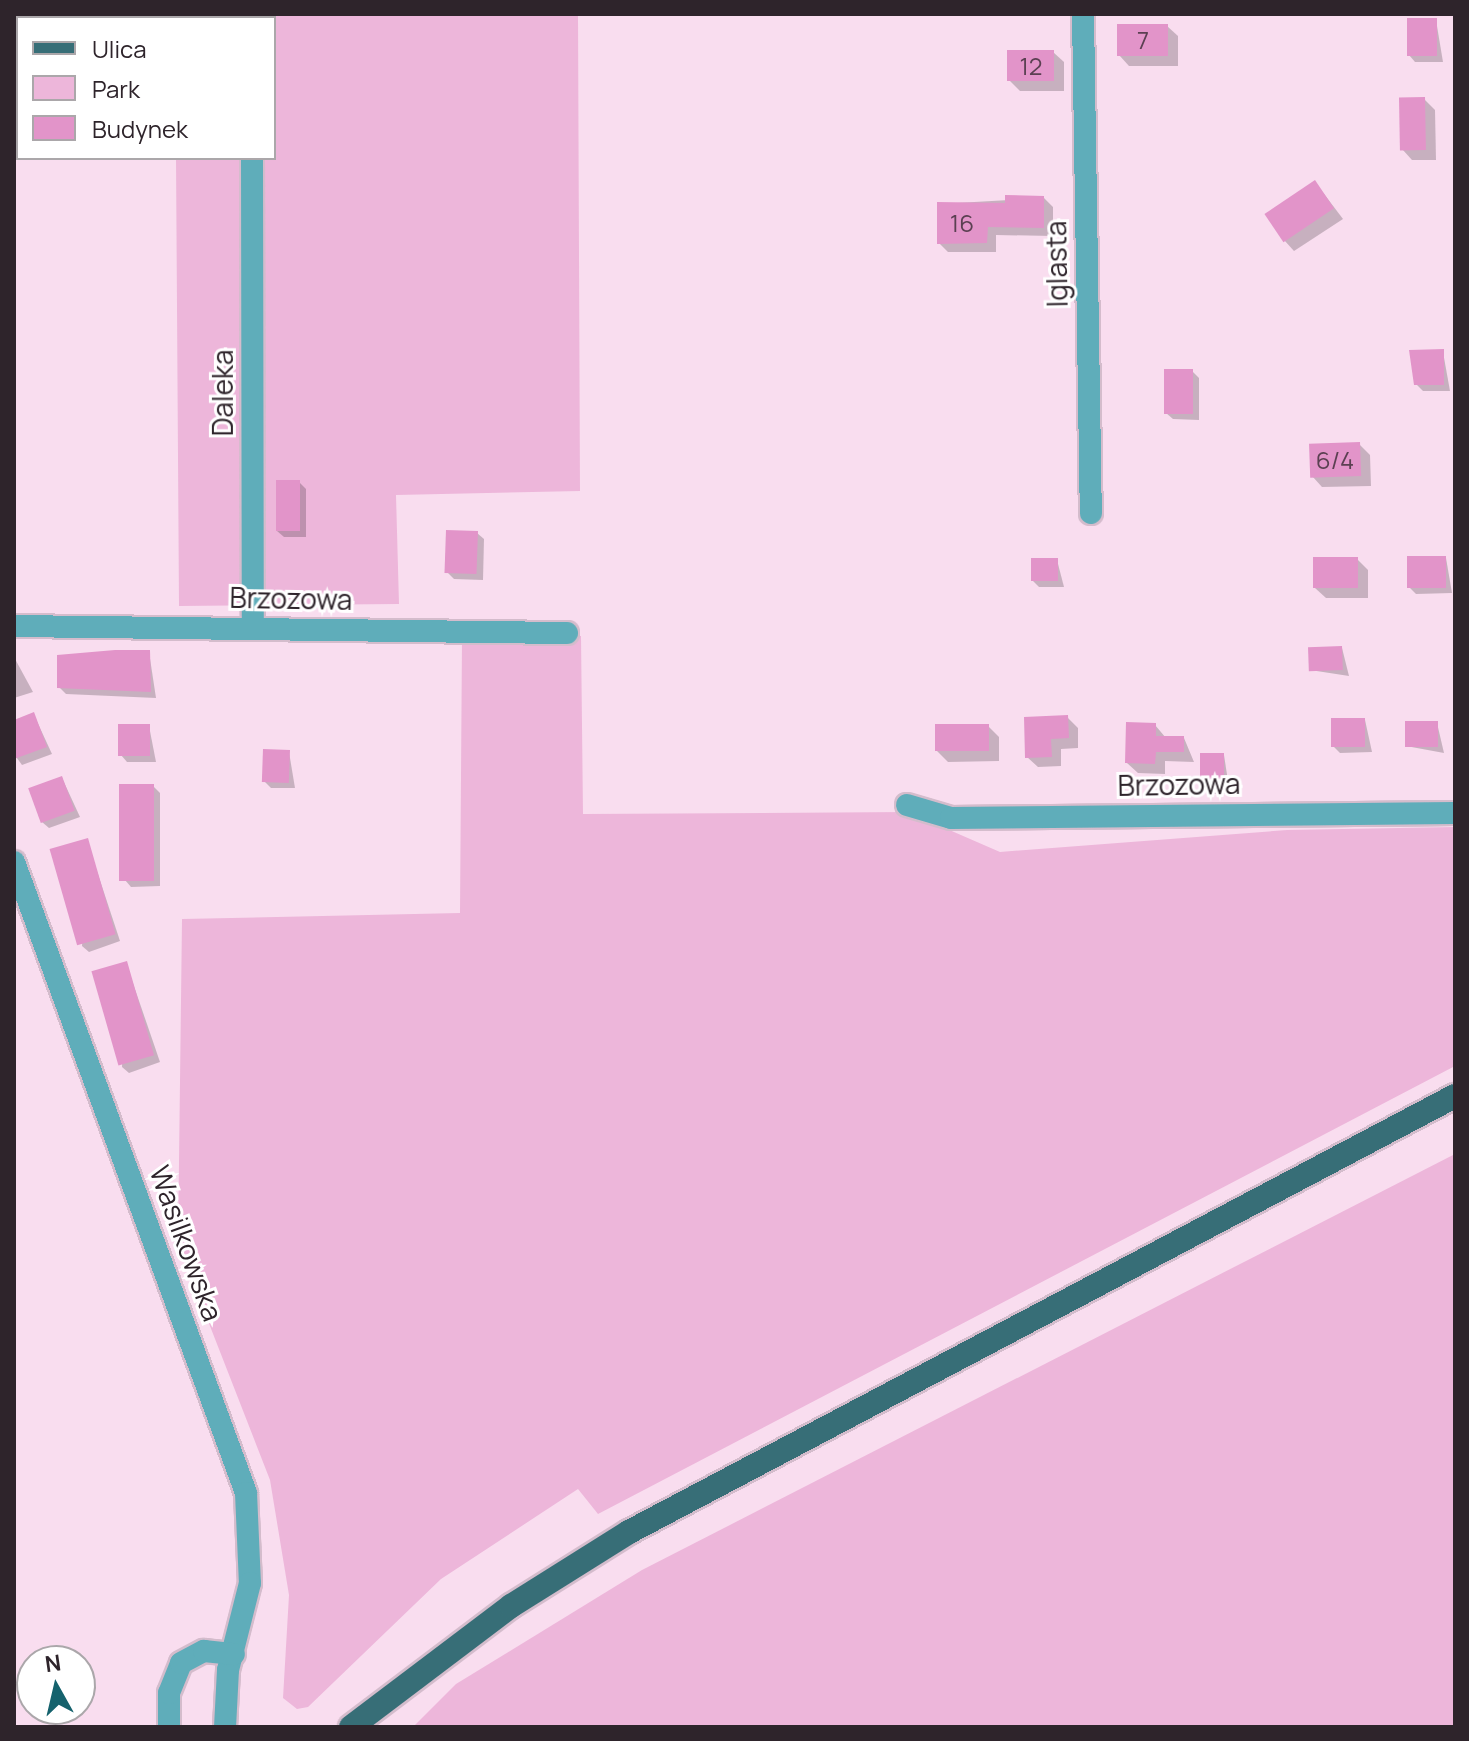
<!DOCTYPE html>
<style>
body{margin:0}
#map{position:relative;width:1469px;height:1741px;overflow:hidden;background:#f9ddef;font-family:Manrope,sans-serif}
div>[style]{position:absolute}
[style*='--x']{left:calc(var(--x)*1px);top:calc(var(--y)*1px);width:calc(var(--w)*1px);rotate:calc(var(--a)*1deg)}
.green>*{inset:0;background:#edb6da}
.shadow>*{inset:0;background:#0003}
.building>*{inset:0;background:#e294c9;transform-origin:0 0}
.roads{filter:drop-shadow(2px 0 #d4bccc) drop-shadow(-2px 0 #d4bccc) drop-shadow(0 2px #d4bccc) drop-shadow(0 -2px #d4bccc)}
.minor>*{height:22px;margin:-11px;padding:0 11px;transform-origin:11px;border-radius:11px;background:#5fadba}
.major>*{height:24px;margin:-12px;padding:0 12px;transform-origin:12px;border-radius:12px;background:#376e77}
span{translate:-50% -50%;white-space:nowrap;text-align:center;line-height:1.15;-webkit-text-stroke:6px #fff;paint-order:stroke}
.number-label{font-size:24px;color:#5b4052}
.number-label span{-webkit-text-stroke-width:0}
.street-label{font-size:28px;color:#2e242b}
.frame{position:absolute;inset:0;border:16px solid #2e242b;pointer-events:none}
.legend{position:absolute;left:16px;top:16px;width:260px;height:144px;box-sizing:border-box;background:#fff;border:2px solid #aba7aa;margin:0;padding:10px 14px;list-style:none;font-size:24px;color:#2e242b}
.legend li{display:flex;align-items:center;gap:16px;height:40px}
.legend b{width:40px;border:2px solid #aba7aa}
.north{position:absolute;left:16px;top:1645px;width:80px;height:80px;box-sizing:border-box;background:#fff;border:2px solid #aba7aa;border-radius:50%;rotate:352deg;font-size:22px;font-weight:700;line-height:32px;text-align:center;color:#2e242b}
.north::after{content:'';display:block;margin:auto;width:28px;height:36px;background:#15626d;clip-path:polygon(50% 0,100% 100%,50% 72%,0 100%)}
</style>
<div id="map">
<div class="green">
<i style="clip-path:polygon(175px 14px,578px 14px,580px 491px,396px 495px,399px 604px,179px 606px,176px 158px,274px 158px,274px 18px)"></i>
<i style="clip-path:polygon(581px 636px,583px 814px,908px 812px,1000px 852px,1287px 830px,1455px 827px,1455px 1066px,598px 1514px,578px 1489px,441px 1579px,308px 1707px,297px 1709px,283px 1698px,289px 1595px,270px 1480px,178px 1244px,182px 919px,460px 913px,462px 639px)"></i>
<i style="clip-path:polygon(1455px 1154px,1455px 1727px,413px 1727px,456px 1684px,642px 1570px)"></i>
</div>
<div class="shadow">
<i style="clip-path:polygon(1436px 20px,1443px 62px,1415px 62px,1409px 55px)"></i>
<i style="clip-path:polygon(1167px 26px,1178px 36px,1178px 66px,1129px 66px,1119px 55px)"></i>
<i style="clip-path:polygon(1053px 52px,1064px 62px,1064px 91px,1020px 91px,1009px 80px)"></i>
<i style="clip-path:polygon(1424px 99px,1435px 110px,1436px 160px,1412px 160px,1402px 149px)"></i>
<i style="clip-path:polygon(1315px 182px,1343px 219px,1294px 251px,1284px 240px)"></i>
<i style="clip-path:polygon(1044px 198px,1053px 207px,1053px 236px,996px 235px,996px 252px,948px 252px,939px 243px,939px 204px)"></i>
<i style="clip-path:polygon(1443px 352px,1450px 391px,1423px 391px,1416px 384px)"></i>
<i style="clip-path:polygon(1192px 371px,1199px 378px,1199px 420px,1173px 419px,1166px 413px)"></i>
<i style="clip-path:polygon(1359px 444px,1370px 455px,1371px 486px,1322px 487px,1312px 476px)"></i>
<i style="clip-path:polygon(299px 482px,306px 489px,306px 537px,284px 537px,277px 531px)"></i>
<i style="clip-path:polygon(477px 533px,484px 539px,483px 580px,454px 579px,448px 573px)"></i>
<i style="clip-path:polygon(1446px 558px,1452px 593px,1416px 594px,1409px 587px)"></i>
<i style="clip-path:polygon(1357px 559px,1368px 570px,1368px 598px,1326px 598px,1315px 588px)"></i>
<i style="clip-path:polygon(1057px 560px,1064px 587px,1039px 587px,1033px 581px)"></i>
<i style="clip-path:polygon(1342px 648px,1349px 676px,1310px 670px)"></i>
<i style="clip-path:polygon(149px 652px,156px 698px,66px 694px,59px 687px)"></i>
<i style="clip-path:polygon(14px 657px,33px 692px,14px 698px)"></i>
<i style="clip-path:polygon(34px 715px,52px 754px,22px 765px,14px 754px,14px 722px)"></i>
<i style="clip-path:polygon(1067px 717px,1078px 728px,1078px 748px,1061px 749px,1061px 766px,1038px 767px,1027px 757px)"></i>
<i style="clip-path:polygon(1365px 720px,1372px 752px,1340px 753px,1333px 746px)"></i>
<i style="clip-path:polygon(1437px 723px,1444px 753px,1406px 746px)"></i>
<i style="clip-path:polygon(1155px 725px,1166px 738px,1184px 738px,1194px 762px,1165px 761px,1165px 774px,1138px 773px,1127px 763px)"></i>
<i style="clip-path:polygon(149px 726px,156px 762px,127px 762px,121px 755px)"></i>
<i style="clip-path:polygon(988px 726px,999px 737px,999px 761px,948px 762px,937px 751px)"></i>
<i style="clip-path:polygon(289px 752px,295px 788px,271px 788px,264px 781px)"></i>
<i style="clip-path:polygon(1224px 755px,1230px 794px,1208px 794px,1202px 787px)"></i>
<i style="clip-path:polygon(62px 778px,80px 817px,49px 828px,42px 822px)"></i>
<i style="clip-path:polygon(153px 786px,160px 793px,160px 886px,131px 887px,125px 880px)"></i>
<i style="clip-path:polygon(87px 841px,120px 941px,89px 952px,82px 946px)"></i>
<i style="clip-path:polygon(126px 963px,160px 1062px,129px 1073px,122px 1067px)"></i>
</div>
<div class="building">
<i style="left:1407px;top:18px;width:30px;height:38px"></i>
<i style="left:1117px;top:24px;width:51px;height:32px"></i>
<i style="left:1007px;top:50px;width:47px;height:31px"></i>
<i style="left:1425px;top:97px;width:53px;height:26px;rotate:89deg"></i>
<i style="left:1315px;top:180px;width:34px;height:61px;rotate:56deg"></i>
<i style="clip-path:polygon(1005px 195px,1044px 196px,1044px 228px,988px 227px,987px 243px,937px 244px,937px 202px,1005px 203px)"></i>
<i style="clip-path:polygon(1444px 349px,1444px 385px,1414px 385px,1409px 350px)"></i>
<i style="left:1164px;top:369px;width:29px;height:45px"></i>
<i style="left:1360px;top:442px;width:34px;height:51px;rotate:88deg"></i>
<i style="left:276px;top:480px;width:24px;height:51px"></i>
<i style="left:446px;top:530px;width:32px;height:43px;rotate:2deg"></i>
<i style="left:1407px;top:556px;width:39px;height:32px"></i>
<i style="left:1358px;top:557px;width:31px;height:45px;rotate:90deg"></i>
<i style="left:1058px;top:558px;width:23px;height:27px;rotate:90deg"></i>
<i style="left:1342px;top:646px;width:24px;height:34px;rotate:88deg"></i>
<i style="clip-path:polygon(115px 650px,150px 650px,151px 692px,57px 688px,57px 655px)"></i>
<i style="clip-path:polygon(34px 712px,47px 747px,14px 759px,14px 720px)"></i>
<i style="clip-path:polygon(1068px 715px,1069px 738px,1051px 739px,1052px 757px,1025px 758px,1024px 717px)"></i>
<i style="left:1331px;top:718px;width:34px;height:29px"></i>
<i style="left:1405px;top:721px;width:33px;height:26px"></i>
<i style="clip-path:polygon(1126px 722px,1156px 723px,1156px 736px,1184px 736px,1184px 752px,1156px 752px,1155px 764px,1125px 763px)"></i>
<i style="left:150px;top:724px;width:32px;height:32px;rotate:90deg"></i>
<i style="left:989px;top:724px;width:27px;height:54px;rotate:90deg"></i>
<i style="left:263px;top:749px;width:27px;height:33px;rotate:2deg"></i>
<i style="left:1200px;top:753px;width:24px;height:35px"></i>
<i style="left:62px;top:776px;width:37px;height:36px;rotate:70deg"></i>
<i style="left:119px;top:784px;width:35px;height:97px"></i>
<i style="left:88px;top:838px;width:100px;height:40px;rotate:74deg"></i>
<i style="left:127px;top:961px;width:98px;height:37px;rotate:74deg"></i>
</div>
<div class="roads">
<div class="minor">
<i style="--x:252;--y:14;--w:4;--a:90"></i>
<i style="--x:1083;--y:14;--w:499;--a:89.1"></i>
<i style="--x:252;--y:158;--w:470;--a:89.9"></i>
<i style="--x:14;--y:626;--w:553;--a:0.73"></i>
<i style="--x:907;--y:805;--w:46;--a:16.5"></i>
<i style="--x:951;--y:818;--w:504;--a:-0.57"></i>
<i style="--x:14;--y:862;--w:672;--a:69.81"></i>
<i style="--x:246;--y:1493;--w:90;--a:87.5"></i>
<i style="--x:250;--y:1583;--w:90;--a:104.2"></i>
<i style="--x:228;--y:1670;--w:57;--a:93"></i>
<i style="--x:169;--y:1727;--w:34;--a:-90"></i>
<i style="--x:169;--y:1693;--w:32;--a:-68"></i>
<i style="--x:181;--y:1663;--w:26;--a:-28"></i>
<i style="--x:204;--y:1651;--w:30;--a:6"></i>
</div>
<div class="major">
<i style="--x:351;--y:1727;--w:201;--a:-37.1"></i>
<i style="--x:511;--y:1606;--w:139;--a:-32.1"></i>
<i style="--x:629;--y:1532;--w:934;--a:-27.83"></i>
</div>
</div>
<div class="number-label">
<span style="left:1143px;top:40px">7</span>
<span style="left:1031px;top:66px">12</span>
<span style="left:962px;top:223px">16</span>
<span style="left:1335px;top:460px">6/4</span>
</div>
<div class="street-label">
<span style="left:1056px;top:264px;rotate:-91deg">Iglasta</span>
<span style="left:222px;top:393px;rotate:-90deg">Daleka</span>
<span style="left:291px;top:598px;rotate:1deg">Brzozowa</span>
<span style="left:1179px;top:784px;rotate:-1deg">Brzozowa</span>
<span style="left:187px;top:1243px;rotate:70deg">Wasilkowska</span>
</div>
<div class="frame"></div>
<ul class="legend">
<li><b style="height:10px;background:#376e77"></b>Ulica</li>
<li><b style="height:22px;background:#edb6da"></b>Park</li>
<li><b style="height:22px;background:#e294c9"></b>Budynek</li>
</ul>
<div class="north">N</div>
</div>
